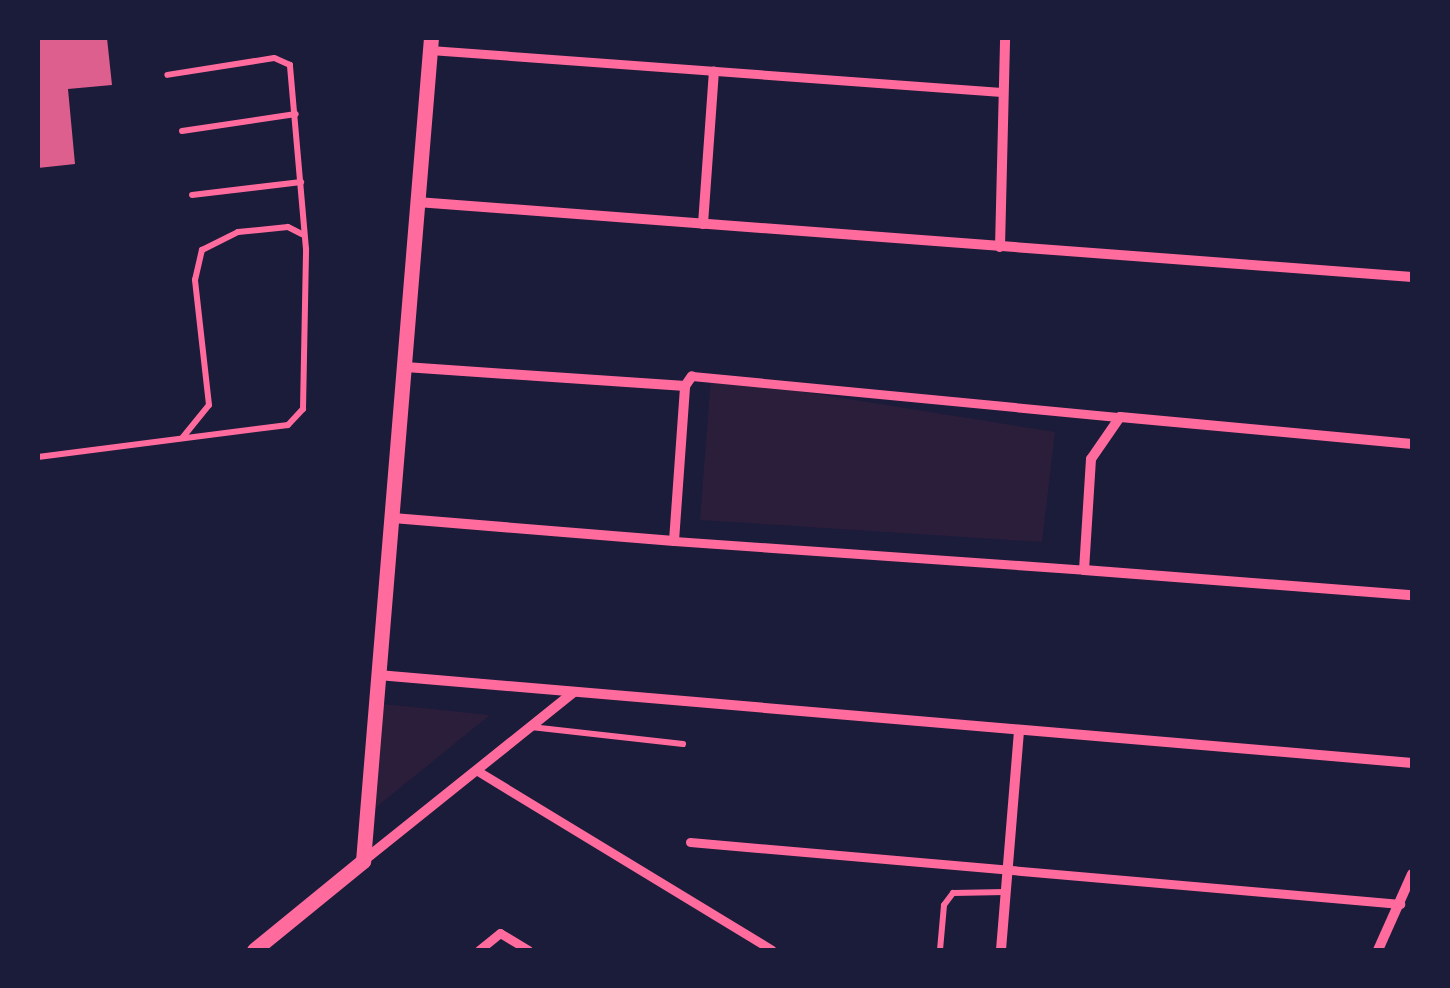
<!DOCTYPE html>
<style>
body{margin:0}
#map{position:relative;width:1450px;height:988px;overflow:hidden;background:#1b1b3a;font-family:"Public Sans",sans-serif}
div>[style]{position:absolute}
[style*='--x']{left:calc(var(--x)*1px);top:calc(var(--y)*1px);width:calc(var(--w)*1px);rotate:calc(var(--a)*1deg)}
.green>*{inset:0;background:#2a1e3b}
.building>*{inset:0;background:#dd5f8e}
.service>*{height:6px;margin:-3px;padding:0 3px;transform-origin:3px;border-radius:3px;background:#ff6b9d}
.pedestrian>*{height:9px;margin:-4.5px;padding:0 4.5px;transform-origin:4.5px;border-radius:4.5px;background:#ff6b9d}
.minor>*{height:10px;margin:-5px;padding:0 5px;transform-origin:5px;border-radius:5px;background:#ff6b9d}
.tertiary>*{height:15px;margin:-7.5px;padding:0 7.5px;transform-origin:7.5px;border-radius:7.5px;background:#ff6b9d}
span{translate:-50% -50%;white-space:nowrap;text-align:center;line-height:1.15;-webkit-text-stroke:9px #1b1b3a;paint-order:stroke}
.frame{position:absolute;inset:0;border:40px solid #1b1b3a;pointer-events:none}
</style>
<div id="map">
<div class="green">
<i style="clip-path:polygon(711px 377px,1055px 432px,1042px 542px,700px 520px)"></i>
<i style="clip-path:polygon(383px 704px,490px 715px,374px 809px)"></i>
</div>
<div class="building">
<i style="clip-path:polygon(38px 38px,107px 38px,112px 85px,68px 89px,75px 164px,38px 168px)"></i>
</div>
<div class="service">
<i style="--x:182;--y:131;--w:115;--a:-8.5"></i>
<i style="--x:192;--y:195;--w:110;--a:-6.8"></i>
<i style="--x:183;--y:437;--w:41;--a:-50.9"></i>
<i style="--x:209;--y:405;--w:126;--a:-96.4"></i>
<i style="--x:195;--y:280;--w:31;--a:-77"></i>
<i style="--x:202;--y:250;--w:40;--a:-26.6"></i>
<i style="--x:238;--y:232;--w:50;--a:-5.7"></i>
<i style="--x:288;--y:227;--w:16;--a:27"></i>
<i style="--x:38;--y:457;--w:252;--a:-7.3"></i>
<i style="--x:288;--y:425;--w:22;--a:-47"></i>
<i style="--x:303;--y:409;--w:160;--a:-88.9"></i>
<i style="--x:306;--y:249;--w:185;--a:-95"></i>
<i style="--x:290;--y:65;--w:17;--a:-156"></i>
<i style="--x:274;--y:58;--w:108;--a:171"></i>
<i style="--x:531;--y:727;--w:153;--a:6.4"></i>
<i style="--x:940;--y:950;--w:45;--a:-84.9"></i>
<i style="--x:944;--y:905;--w:15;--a:-53"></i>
<i style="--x:953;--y:893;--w:52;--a:-1.1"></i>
</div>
<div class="pedestrian">
<i style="--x:430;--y:50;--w:573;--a:4.21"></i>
<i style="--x:692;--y:376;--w:430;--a:5.5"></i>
<i style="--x:674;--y:541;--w:411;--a:4"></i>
<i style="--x:476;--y:770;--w:346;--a:31.3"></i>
<i style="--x:690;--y:842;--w:713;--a:4.99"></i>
<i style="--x:479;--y:950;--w:27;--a:-39"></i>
<i style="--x:500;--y:933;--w:33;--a:31"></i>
</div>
<div class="minor">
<i style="--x:417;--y:202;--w:998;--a:4.31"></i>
<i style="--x:703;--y:224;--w:153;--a:-85.9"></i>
<i style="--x:1000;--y:247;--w:209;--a:-88.6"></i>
<i style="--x:405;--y:367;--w:281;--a:3.9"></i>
<i style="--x:1412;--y:444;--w:293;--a:-174.7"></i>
<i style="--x:1120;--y:417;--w:51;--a:124.6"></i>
<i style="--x:1091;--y:459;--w:111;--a:93.6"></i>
<i style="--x:1084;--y:570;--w:329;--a:4.4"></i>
<i style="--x:393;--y:518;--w:282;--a:4.7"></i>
<i style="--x:674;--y:541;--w:155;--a:-85.9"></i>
<i style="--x:685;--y:386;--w:12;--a:-55"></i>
<i style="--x:378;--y:675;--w:1038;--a:4.86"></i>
<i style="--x:363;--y:861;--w:270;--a:-38.7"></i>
<i style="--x:1001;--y:950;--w:220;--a:-85.3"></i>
<i style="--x:1378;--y:950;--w:83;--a:-65.9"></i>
</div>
<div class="tertiary">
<i style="--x:254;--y:950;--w:141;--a:-39.2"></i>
<i style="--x:363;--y:861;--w:826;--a:-85.28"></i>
</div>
<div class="frame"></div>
</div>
